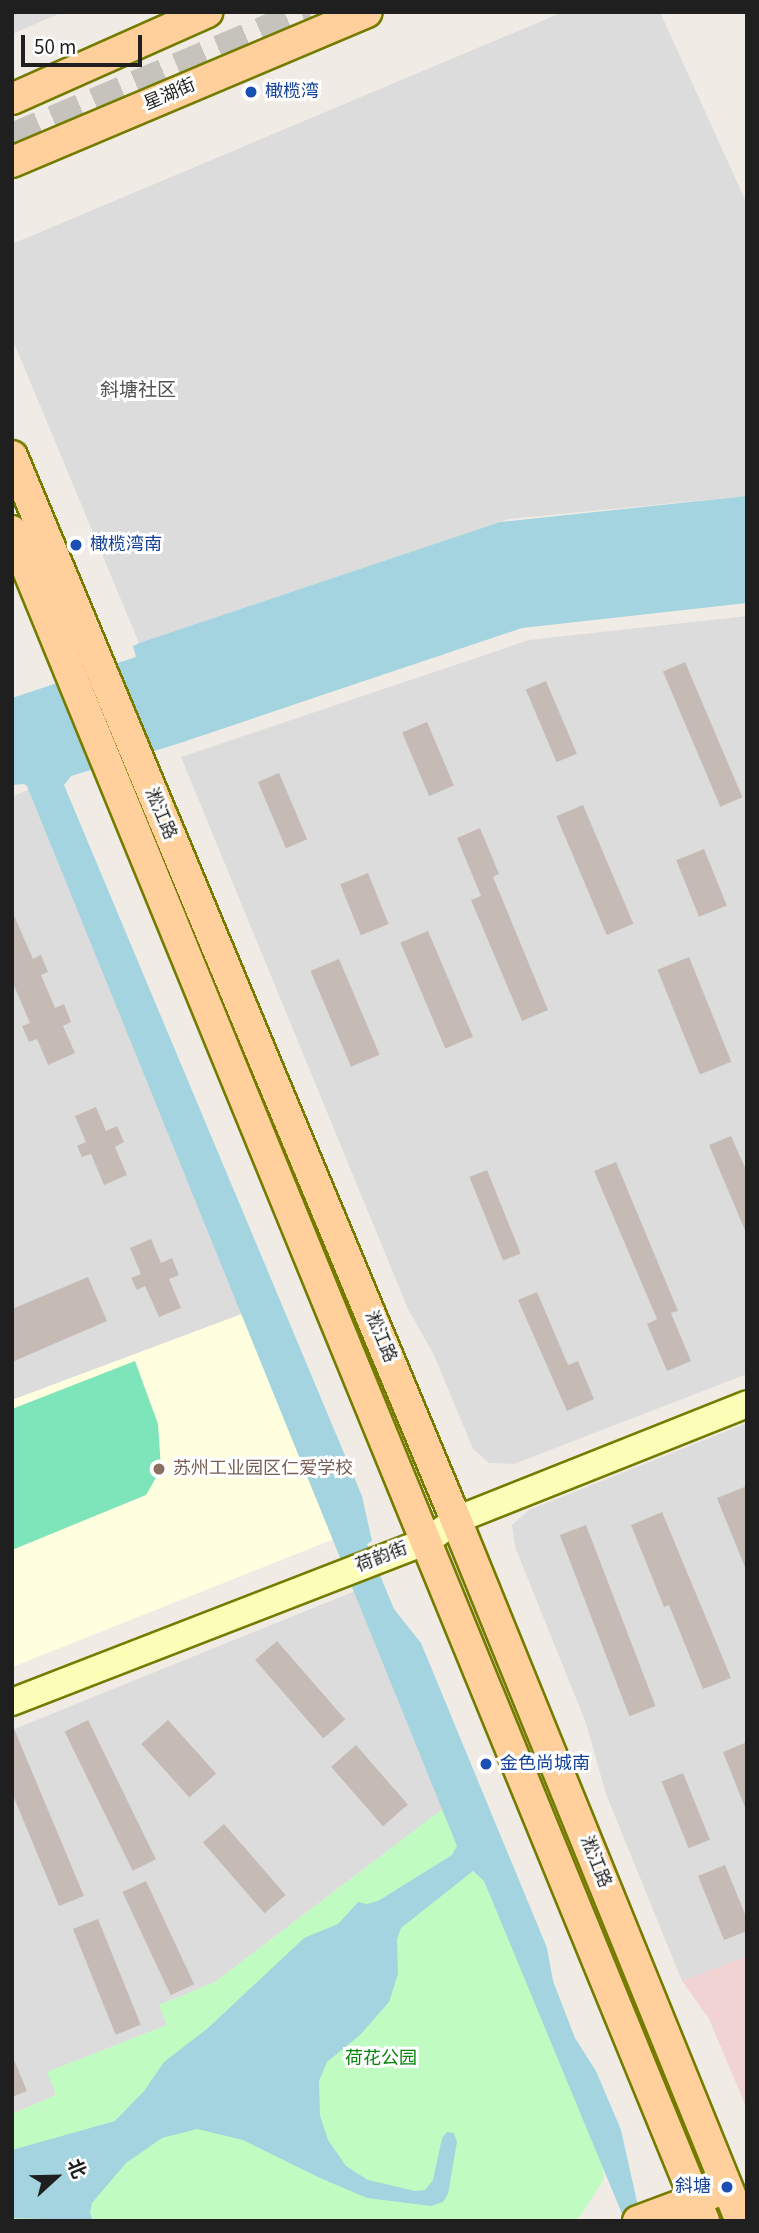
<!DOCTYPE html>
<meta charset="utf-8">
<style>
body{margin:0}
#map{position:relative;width:759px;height:2233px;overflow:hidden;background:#f0ece5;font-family:"Source Sans 3","Noto Sans SC",sans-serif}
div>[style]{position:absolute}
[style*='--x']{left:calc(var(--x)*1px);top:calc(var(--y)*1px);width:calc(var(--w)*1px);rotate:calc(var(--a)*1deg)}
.residential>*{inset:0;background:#dddcdc}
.commercial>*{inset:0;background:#f2d3d3}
.education>*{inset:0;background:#fffedf}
.park>*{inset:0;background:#c0fcc2}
.pitch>*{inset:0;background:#7ee4b9}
.water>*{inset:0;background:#a3d4e0}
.building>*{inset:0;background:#c5bbb4;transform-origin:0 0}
.primary-tunnel>*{height:30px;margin-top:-15px;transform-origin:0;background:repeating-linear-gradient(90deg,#c6c3bd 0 30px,transparent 0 45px)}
.roads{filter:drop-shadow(2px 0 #737c00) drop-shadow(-2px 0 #737c00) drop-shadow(0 2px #737c00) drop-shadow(0 -2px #737c00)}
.secondary>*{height:26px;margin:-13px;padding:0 13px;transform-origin:13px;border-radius:13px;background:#fcfdb6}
.primary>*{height:30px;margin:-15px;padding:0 15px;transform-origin:15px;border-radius:15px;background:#ffd09b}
.dots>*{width:19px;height:19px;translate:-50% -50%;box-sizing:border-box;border:4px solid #fff;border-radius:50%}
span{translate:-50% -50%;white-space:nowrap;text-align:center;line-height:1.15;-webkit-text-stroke:6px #fff;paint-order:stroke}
.transit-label{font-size:18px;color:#164399}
.left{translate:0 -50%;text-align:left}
.right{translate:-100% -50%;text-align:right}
.street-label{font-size:18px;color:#1f1f1f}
.education-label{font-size:18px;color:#785e54}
.park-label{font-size:18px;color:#05850c}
.neighbourhood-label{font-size:19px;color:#525252}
.frame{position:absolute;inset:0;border:14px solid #1f1f1f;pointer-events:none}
.north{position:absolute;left:21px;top:2142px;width:70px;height:70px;-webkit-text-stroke:5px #fff;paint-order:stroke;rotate:68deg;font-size:19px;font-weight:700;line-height:28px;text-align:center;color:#1f1f1f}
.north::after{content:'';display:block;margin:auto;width:24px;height:32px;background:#1f1f1f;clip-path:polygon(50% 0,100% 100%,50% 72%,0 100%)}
.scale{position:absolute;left:21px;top:35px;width:121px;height:32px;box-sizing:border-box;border:4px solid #1f1f1f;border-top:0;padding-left:9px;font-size:21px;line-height:24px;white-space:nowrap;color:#1f1f1f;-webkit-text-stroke:5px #fff;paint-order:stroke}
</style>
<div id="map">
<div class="residential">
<i style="clip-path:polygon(12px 12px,63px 12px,12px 34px)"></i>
<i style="clip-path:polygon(563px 12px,660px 12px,747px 204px,747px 496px,509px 519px,139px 643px,12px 338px,12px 244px)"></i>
<i style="clip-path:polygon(747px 616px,747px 1374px,514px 1464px,489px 1463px,473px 1449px,434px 1355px,408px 1309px,181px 757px,529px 640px)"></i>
<i style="clip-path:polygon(29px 789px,242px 1314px,12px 1400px,12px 797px)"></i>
<i style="clip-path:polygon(747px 1423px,747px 1956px,682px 1981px,606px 1794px,586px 1723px,515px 1547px,512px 1525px,529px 1510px)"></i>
<i style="clip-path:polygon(355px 1591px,444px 1808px,215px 1982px,160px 2005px,167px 2025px,48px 2072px,56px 2095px,12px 2114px,12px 1730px)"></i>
</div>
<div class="commercial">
<i style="clip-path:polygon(747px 1956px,747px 2109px,709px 2019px,682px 1981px)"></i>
</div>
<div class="education">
<i style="clip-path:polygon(242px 1314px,334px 1539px,12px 1667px,12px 1400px)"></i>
</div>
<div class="park">
<i style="clip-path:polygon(444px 1808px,470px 1872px,479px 1874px,484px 1881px,602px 2161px,604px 2179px,581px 2215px,574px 2221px,12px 2221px,12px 2114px,56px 2095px,47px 2072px,167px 2025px,159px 2005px,215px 1982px)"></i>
</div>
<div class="pitch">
<i style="clip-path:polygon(135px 1361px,158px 1424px,161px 1469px,146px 1495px,12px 1550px,12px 1409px)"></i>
</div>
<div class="water">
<i style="clip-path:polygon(747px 496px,747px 603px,522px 628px,177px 744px,71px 776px,64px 785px,362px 1496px,372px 1541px,367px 1544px,394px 1609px,421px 1643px,547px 1948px,553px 1981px,575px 2038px,596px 2071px,621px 2130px,638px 2206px,625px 2221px,484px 1881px,473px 1871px,401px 1928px,397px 1939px,398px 1974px,389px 2002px,360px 2035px,327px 2062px,319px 2081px,320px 2115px,328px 2140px,346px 2166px,368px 2180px,415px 2191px,425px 2190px,433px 2180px,442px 2138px,447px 2132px,454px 2133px,457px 2142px,448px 2194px,443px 2202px,431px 2206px,367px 2198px,320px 2178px,243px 2140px,197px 2129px,162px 2138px,126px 2163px,92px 2203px,90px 2213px,93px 2221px,12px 2218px,12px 2150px,115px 2121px,144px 2091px,164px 2062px,208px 2028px,304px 1938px,338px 1924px,358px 1902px,367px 1904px,378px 1901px,452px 1855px,457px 1846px,27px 786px,24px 784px,12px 785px,12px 698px,136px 657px,133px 646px,139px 643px,500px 522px)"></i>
</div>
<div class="building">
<i style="left:685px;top:662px;width:147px;height:24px;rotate:67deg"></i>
<i style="left:546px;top:681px;width:79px;height:22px;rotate:67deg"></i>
<i style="left:427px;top:722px;width:69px;height:27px;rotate:67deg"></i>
<i style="left:279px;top:773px;width:72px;height:23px;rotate:67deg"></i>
<i style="left:583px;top:805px;width:129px;height:29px;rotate:67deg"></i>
<i style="clip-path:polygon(480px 828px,499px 874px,493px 877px,548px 1010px,522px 1021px,471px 900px,481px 896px,457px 838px)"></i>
<i style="left:704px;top:849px;width:61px;height:30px;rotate:68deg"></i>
<i style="left:368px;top:873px;width:55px;height:30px;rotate:68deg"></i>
<i style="clip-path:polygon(12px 911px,33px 959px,41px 955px,48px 972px,41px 975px,55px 1008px,64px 1004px,71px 1022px,63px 1026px,75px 1053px,48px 1065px,37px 1039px,29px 1042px,22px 1026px,30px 1023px,12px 981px)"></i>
<i style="left:428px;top:931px;width:115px;height:30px;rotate:67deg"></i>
<i style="left:689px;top:957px;width:113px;height:34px;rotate:68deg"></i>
<i style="left:339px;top:959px;width:104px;height:31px;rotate:67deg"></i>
<i style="clip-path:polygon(96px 1107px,106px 1131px,117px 1126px,124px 1142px,115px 1147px,127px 1175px,104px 1185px,91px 1154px,82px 1157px,77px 1146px,86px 1142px,75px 1116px)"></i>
<i style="clip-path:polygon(731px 1136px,747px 1172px,747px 1235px,709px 1145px)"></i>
<i style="clip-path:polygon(616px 1162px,678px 1311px,671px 1313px,691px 1361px,667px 1371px,647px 1324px,657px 1319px,594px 1171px)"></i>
<i style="left:487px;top:1170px;width:90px;height:19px;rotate:68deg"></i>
<i style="clip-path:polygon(151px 1239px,161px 1263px,172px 1258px,179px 1275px,169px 1279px,181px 1308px,159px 1317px,145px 1286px,137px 1290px,131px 1278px,141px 1274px,130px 1248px)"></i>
<i style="clip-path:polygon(88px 1277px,107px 1321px,12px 1362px,12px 1309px)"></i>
<i style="clip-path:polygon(537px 1292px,568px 1365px,578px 1361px,594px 1399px,567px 1411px,518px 1300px)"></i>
<i style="clip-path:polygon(747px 1486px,747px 1570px,746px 1570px,717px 1498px)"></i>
<i style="clip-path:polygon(662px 1512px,731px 1678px,703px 1689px,669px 1605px,664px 1607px,631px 1525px)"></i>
<i style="left:586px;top:1525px;width:194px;height:28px;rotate:69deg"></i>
<i style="left:277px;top:1641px;width:104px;height:29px;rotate:49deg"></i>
<i style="left:88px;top:1720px;width:155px;height:26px;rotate:64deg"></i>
<i style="left:168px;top:1720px;width:72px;height:36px;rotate:48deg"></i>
<i style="clip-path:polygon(12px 1724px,84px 1896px,59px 1906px,12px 1793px)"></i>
<i style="clip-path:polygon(747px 1742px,747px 1810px,746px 1810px,723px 1752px)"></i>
<i style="left:356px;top:1745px;width:79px;height:33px;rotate:49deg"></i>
<i style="left:683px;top:1773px;width:72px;height:23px;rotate:68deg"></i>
<i style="left:224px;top:1824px;width:94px;height:28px;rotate:49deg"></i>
<i style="clip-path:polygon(725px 1865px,747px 1919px,747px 1931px,724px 1940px,698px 1876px)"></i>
<i style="left:146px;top:1881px;width:114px;height:26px;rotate:65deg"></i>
<i style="left:98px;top:1919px;width:114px;height:27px;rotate:68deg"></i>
<i style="clip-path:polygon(12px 2055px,27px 2091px,12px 2097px)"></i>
</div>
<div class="primary-tunnel">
<i style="--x:12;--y:138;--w:323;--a:-23"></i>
</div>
<div class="roads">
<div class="secondary">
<i style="--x:12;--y:1702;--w:445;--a:-21.2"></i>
<i style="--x:427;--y:1541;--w:36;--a:-36"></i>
<i style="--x:456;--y:1520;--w:313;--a:-21.7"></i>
</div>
<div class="primary">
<i style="--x:12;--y:99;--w:214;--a:-24"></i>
<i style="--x:12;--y:162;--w:385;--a:-22.9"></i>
<i style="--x:12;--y:456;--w:1153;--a:67.35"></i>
<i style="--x:456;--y:1520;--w:757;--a:67.88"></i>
<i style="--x:12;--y:531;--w:1826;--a:67.73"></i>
<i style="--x:638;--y:2221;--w:80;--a:-20.5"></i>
</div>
</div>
<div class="dots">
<i style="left:251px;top:92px;background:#1a4fb4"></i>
<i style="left:76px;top:545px;background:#1a4fb4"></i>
<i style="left:159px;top:1469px;background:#8d6e63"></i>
<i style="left:486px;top:1764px;background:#1a4fb4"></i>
<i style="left:727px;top:2187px;background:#1a4fb4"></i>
</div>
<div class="transit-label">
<span class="left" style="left:265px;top:92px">橄榄湾</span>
<span class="left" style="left:90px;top:545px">橄榄湾南</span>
<span class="left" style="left:500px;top:1764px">金色尚城南</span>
<span class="right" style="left:711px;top:2187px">斜塘</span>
</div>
<div class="street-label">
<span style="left:170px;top:95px;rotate:-23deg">星湖街</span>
<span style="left:160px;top:814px;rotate:67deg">淞江路</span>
<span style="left:380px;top:1337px;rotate:67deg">淞江路</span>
<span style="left:382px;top:1558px;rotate:-21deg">荷韵街</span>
<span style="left:595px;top:1862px;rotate:68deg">淞江路</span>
</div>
<div class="education-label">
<span class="left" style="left:173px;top:1469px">苏州工业园区仁爱学校</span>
</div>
<div class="park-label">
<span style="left:381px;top:2059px">荷花公园</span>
</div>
<div class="neighbourhood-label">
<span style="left:138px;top:391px">斜塘社区</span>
</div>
<div class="frame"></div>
<div class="north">北</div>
<div class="scale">50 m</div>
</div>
